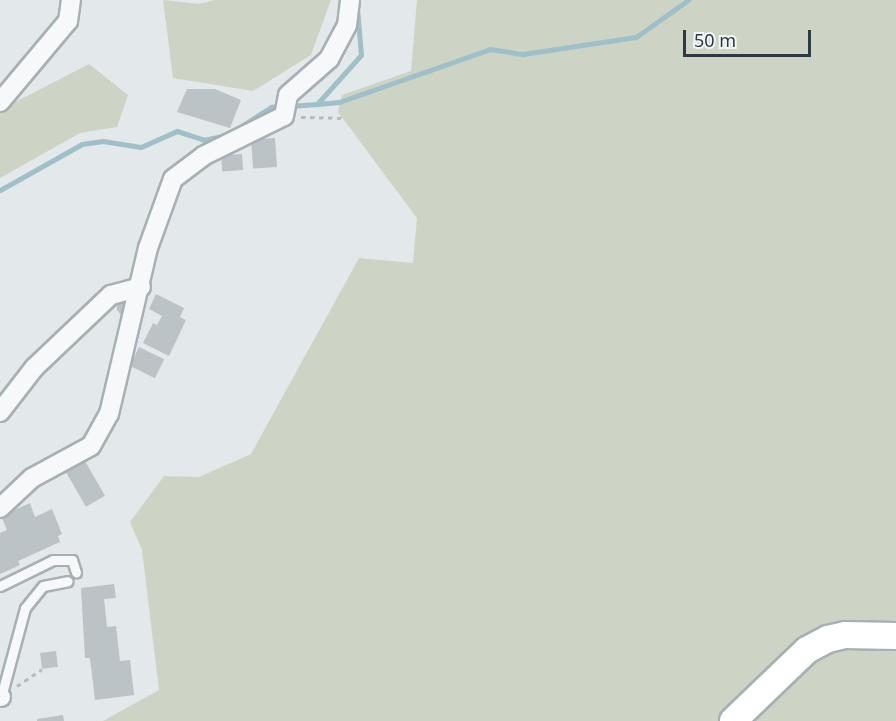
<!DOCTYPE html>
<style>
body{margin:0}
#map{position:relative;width:896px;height:721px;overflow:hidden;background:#e3e8ea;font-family:"Noto Sans",sans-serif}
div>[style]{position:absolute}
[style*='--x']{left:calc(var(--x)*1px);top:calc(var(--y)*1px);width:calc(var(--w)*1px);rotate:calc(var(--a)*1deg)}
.green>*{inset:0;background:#cdd4c5}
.stream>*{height:5px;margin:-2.5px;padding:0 2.5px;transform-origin:2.5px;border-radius:2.5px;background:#a0bfc8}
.building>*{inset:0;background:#bbc3c7;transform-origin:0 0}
.path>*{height:3px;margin-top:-1.5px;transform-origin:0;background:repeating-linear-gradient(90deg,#b5bbbe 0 4.5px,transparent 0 9px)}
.roads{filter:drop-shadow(2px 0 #a8b0b4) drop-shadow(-2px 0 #a8b0b4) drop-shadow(0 2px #a8b0b4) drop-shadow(0 -2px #a8b0b4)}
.lane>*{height:9px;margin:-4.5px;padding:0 4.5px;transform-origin:4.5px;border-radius:4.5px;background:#f6f8f9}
.street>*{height:18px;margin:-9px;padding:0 9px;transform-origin:9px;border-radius:9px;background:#f6f8f9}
.secondary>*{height:26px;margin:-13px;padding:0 13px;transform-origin:13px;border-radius:13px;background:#fff}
span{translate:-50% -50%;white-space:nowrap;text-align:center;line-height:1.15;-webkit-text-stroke:4.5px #f3f6f8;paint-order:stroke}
.scale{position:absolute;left:683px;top:30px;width:128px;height:27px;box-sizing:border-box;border:3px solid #2c3a42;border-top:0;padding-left:8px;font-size:18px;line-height:21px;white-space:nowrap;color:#2c3a42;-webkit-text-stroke:4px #f3f6f8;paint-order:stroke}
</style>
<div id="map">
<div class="green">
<i style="clip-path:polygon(163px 0,199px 4px,215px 0,331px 0,311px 55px,253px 91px,173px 78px)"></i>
<i style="clip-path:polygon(417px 0,896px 0,896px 721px,103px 721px,159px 690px,142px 550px,130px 522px,164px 476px,199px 477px,251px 454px,359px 258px,413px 263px,417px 218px,338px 112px,342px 95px,411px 71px)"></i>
<i style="clip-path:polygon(89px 64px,128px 95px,117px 127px,80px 133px,0 178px,0 110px)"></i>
</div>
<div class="stream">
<i style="--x:317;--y:104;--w:22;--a:-5"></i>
<i style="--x:339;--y:102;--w:160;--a:-19.3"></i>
<i style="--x:490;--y:49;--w:33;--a:9"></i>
<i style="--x:523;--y:54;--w:114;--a:-8.6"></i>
<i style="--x:636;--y:37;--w:64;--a:-35.4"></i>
<i style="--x:290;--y:106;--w:27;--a:-4"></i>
<i style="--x:317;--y:104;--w:66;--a:-48.1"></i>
<i style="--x:361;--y:55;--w:47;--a:-94.9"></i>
<i style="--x:0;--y:190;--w:94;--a:-29.3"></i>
<i style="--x:82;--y:144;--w:21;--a:-8"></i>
<i style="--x:103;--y:141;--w:38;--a:9"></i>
<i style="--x:141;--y:147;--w:39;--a:-24"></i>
<i style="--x:177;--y:131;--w:28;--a:18"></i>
<i style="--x:204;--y:140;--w:26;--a:-13"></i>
<i style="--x:229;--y:134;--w:50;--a:-32.7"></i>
<i style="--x:271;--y:107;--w:10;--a:-6"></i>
</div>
<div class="building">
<i style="clip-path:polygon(187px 89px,215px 89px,241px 100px,230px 128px,177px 112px)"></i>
<i style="left:275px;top:138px;width:29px;height:24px;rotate:86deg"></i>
<i style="left:242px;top:154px;width:16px;height:21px;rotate:86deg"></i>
<i style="clip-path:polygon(156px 294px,184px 308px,180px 317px,186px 320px,169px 356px,143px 343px,153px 323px,157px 325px,162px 316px,149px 309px)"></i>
<i style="clip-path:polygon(130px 297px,127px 322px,117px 310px,116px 300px)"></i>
<i style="left:139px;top:347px;width:28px;height:21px;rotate:26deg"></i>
<i style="left:85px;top:461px;width:40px;height:22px;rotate:60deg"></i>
<i style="clip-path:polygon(30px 503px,35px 517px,52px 509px,62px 534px,58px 536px,60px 542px,18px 561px,20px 565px,0 574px,0 533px,7px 530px,1px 516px)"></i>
<i style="clip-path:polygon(114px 584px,116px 598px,104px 599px,107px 627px,116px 626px,120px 661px,130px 660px,134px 695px,95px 700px,90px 658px,85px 658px,81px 588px)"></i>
<i style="left:56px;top:651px;width:16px;height:16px;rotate:83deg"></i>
<i style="clip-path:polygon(63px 715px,64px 721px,37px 721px,37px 719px)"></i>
</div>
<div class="path">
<i style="--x:301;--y:117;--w:45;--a:1.3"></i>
<i style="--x:17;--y:686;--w:30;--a:-34"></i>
</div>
<div class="roads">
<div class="lane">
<i style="--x:0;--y:586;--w:59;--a:-26.1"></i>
<i style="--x:53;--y:560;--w:19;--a:0"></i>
<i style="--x:72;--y:560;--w:13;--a:72"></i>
<i style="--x:1;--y:697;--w:92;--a:-74.9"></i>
<i style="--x:25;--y:608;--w:28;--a:-51"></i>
<i style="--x:43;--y:586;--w:25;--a:-11"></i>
</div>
<div class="street">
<i style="--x:0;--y:102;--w:106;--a:-50"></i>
<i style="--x:68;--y:21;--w:21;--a:-82"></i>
<i style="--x:0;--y:412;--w:56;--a:-52.3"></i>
<i style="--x:34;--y:368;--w:106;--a:-43.5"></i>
<i style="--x:111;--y:295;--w:31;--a:-15"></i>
<i style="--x:0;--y:508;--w:44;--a:-43.2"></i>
<i style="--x:32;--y:478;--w:67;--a:-28.5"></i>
<i style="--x:91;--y:446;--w:37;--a:-61"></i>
<i style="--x:109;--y:414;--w:171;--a:-76.8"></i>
<i style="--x:148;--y:248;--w:73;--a:-70.1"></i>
<i style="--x:173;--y:179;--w:38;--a:-37"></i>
<i style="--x:203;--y:156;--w:90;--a:-26.3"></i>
<i style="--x:284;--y:116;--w:21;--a:-79"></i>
<i style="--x:288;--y:95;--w:55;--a:-41.3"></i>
<i style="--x:329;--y:59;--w:38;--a:-62"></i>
<i style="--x:347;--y:25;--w:25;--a:-83"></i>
<i style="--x:0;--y:697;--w:1;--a:0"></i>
</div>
<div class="secondary">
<i style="--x:733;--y:721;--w:103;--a:-43.8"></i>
<i style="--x:807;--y:650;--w:24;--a:-28"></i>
<i style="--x:828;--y:639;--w:17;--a:-13"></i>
<i style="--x:845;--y:635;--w:51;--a:1.1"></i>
</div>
</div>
<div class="scale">50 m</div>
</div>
